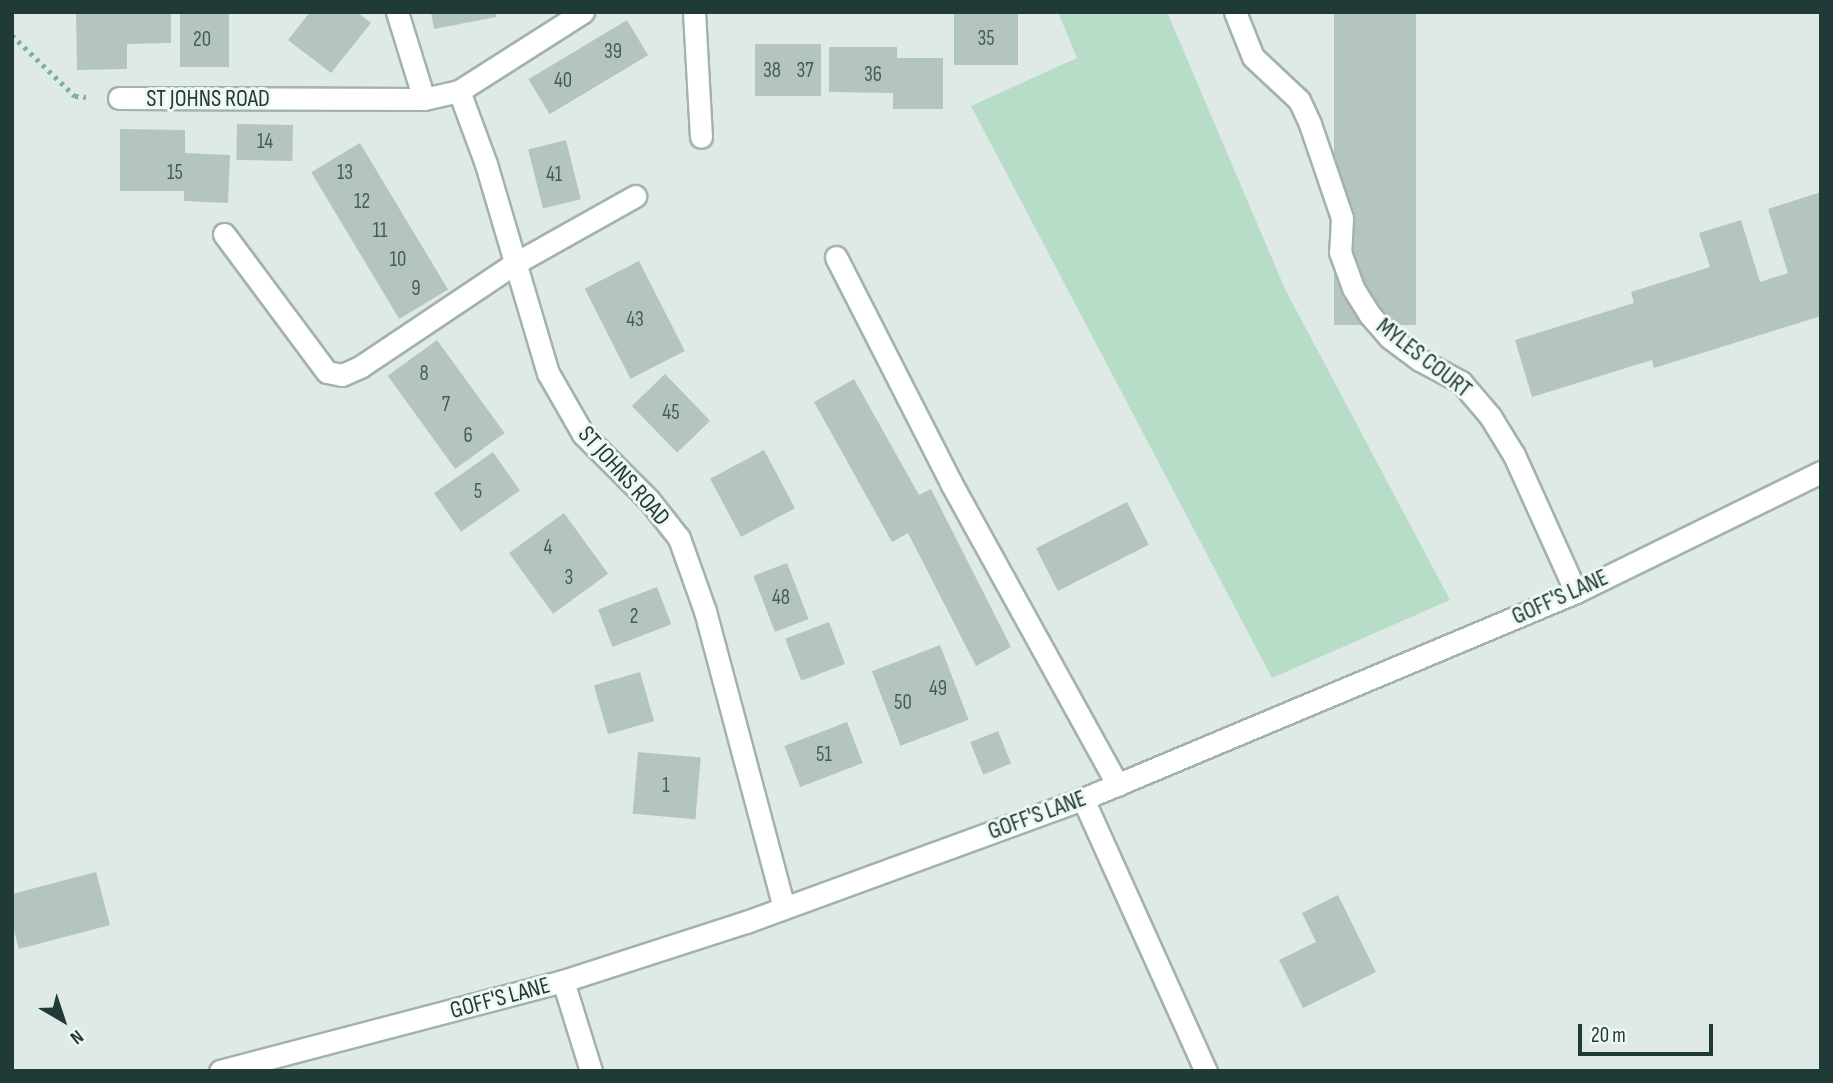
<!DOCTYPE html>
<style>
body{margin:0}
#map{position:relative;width:1833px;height:1083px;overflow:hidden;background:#dfeae7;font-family:"Sofia Sans Condensed",sans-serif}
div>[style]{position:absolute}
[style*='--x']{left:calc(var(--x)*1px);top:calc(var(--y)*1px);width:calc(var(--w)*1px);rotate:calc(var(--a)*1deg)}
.green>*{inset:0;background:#b7dcc7}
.building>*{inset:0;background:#b4c5c0;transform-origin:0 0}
.path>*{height:4.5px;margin-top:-2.25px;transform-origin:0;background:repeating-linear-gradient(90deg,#7faea7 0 3.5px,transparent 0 8.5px)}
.roads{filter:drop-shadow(2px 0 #a2b2af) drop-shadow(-2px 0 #a2b2af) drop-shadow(0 2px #a2b2af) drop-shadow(0 -2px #a2b2af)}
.lane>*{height:21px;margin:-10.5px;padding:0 10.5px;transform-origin:10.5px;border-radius:10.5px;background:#fff}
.street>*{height:21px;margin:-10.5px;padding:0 10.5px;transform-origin:10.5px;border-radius:10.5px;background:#fff}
.secondary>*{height:21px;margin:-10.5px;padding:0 10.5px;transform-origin:10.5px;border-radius:10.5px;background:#fff}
span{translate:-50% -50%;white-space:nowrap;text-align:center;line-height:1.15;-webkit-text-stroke:6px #eff7f4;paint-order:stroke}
.number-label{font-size:21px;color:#455d59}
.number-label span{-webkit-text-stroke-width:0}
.street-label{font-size:24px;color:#203a37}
.frame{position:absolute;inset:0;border:14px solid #203a37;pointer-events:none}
.north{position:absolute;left:28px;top:985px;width:70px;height:70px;-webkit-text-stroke:5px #eff7f4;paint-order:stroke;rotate:141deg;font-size:19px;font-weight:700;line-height:28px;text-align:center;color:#203a37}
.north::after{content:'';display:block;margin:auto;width:24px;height:32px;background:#203a37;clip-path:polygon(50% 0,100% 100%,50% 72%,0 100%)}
.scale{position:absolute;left:1578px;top:1024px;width:135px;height:32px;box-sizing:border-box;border:4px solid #203a37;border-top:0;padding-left:9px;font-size:21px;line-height:24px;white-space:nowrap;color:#203a37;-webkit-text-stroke:5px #eff7f4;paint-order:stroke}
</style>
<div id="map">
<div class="green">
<i style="clip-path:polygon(1058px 12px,1167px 12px,1285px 289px,1450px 600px,1272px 678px,971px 106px,1077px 58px)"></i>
</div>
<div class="building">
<i style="clip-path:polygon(76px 12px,171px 12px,171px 43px,127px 44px,127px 69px,77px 70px)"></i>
<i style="left:180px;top:12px;width:49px;height:55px"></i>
<i style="clip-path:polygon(310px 12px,357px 12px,371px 23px,331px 73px,288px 40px)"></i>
<i style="clip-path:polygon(431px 12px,495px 12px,496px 17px,434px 29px)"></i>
<i style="left:954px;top:12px;width:64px;height:53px"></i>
<i style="left:1334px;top:12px;width:82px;height:313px"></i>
<i style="left:627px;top:20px;width:41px;height:115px;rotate:59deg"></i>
<i style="left:821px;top:44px;width:52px;height:66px;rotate:90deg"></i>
<i style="clip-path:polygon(829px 47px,897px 47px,897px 58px,943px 58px,943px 109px,893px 109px,893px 93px,829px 92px)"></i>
<i style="left:237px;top:124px;width:56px;height:36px;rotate:1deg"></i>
<i style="clip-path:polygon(120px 129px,185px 130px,185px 153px,230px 155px,228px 203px,184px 201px,184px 191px,120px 191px)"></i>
<i style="left:566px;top:140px;width:61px;height:39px;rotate:76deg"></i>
<i style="left:360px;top:143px;width:171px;height:57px;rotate:59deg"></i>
<i style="clip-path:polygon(1821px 192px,1821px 316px,1654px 368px,1652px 360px,1532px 397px,1515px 340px,1634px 303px,1631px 292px,1710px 267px,1699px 233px,1741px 220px,1760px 282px,1788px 273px,1768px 209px)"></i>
<i style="left:639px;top:261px;width:101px;height:61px;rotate:63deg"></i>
<i style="left:437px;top:340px;width:115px;height:61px;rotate:54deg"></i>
<i style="left:665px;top:374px;width:65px;height:46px;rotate:46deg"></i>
<i style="clip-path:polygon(854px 379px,919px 495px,931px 489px,1011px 647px,976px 666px,908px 533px,892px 542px,814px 402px)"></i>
<i style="left:764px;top:450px;width:66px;height:61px;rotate:62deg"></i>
<i style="left:493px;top:452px;width:47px;height:72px;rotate:55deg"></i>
<i style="left:1127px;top:502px;width:48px;height:102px;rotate:63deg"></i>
<i style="left:564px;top:513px;width:75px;height:68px;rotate:54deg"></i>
<i style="left:787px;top:563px;width:60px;height:36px;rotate:69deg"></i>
<i style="left:657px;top:587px;width:40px;height:63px;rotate:69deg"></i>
<i style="left:829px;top:622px;width:45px;height:47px;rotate:69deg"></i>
<i style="left:940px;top:645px;width:80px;height:73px;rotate:69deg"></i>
<i style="left:640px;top:672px;width:51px;height:48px;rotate:74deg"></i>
<i style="left:847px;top:722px;width:44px;height:67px;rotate:69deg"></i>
<i style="left:998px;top:731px;width:35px;height:30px;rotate:68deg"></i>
<i style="left:638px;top:752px;width:63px;height:62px;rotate:5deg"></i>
<i style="clip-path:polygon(96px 872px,110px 925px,19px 949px,12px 924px,12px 894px)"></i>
<i style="clip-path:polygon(1338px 895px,1376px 972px,1303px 1008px,1279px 960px,1316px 942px,1302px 913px)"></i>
</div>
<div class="path">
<i style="--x:12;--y:35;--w:88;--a:44.1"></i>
<i style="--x:75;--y:96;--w:11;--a:5"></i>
</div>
<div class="roads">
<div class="lane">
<i style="--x:694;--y:12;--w:125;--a:86.8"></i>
<i style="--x:224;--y:234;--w:172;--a:53.3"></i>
<i style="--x:327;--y:372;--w:15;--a:11"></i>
<i style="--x:342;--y:375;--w:20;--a:-24"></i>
<i style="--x:360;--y:367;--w:185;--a:-33.8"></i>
<i style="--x:514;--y:264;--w:139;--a:-29.3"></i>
<i style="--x:836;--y:257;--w:254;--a:63"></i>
<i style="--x:951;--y:483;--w:345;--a:61.1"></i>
<i style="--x:1083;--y:799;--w:299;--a:65.7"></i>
</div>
<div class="street">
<i style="--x:397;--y:12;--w:91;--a:72.8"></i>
<i style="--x:1235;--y:12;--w:48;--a:68.2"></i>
<i style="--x:1253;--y:57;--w:63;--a:43.1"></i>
<i style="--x:1299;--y:100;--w:26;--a:65"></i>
<i style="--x:1310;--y:124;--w:99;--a:71.2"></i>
<i style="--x:1342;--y:218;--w:34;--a:93"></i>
<i style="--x:1340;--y:252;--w:38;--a:70"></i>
<i style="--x:1353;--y:288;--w:32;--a:58"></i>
<i style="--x:1370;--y:315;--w:29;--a:49"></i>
<i style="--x:1389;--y:337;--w:39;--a:37"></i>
<i style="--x:1420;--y:360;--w:47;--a:28.2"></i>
<i style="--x:1461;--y:382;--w:45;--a:49.5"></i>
<i style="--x:1490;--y:416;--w:46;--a:58.4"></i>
<i style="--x:1514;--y:455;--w:150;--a:65.7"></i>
<i style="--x:459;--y:91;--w:78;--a:69.7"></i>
<i style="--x:486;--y:164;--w:218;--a:73.5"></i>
<i style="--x:548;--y:373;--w:70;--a:60.2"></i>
<i style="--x:583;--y:434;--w:93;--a:45"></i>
<i style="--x:649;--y:500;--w:48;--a:51.7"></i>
<i style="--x:679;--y:538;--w:77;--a:70.4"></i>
<i style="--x:705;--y:611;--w:306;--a:75.1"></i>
<i style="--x:119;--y:98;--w:305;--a:0.2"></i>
<i style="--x:424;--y:99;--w:36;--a:-13"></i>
<i style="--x:459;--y:91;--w:147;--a:-32.5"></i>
<i style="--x:563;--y:981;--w:94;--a:72.7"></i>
</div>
<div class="secondary">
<i style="--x:220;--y:1071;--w:355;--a:-14.7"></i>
<i style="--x:563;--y:981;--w:192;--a:-17.9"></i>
<i style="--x:746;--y:922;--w:359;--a:-20.1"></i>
<i style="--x:1083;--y:799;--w:535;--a:-22.78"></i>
<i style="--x:1576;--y:592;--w:273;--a:-26.1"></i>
</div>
</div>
<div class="number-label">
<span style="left:986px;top:39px">35</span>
<span style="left:202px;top:40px">20</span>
<span style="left:613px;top:52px">39</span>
<span style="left:772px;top:71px">38</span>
<span style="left:805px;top:71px">37</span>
<span style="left:873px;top:75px">36</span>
<span style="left:563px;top:81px">40</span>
<span style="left:265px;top:142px">14</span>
<span style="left:175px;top:173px">15</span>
<span style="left:345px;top:173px">13</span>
<span style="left:554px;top:175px">41</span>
<span style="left:362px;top:202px">12</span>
<span style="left:380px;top:231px">11</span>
<span style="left:398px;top:260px">10</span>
<span style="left:416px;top:289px">9</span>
<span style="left:635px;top:320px">43</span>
<span style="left:424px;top:374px">8</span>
<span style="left:446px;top:405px">7</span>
<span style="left:671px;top:413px">45</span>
<span style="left:468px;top:436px">6</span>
<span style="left:478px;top:492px">5</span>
<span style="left:548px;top:548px">4</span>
<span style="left:569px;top:578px">3</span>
<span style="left:781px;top:598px">48</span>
<span style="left:634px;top:617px">2</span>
<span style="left:938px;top:689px">49</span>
<span style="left:903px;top:703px">50</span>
<span style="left:824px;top:755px">51</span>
<span style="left:666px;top:786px">1</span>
</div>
<div class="street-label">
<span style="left:208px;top:99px">ST JOHNS ROAD</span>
<span style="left:1424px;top:358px;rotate:38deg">MYLES COURT</span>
<span style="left:624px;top:476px;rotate:48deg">ST JOHNS ROAD</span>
<span style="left:1560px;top:597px;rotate:-24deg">GOFF'S LANE</span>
<span style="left:1037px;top:815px;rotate:-20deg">GOFF'S LANE</span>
<span style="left:500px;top:998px;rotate:-15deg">GOFF'S LANE</span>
</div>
<div class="frame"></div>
<div class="north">N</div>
<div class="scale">20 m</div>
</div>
